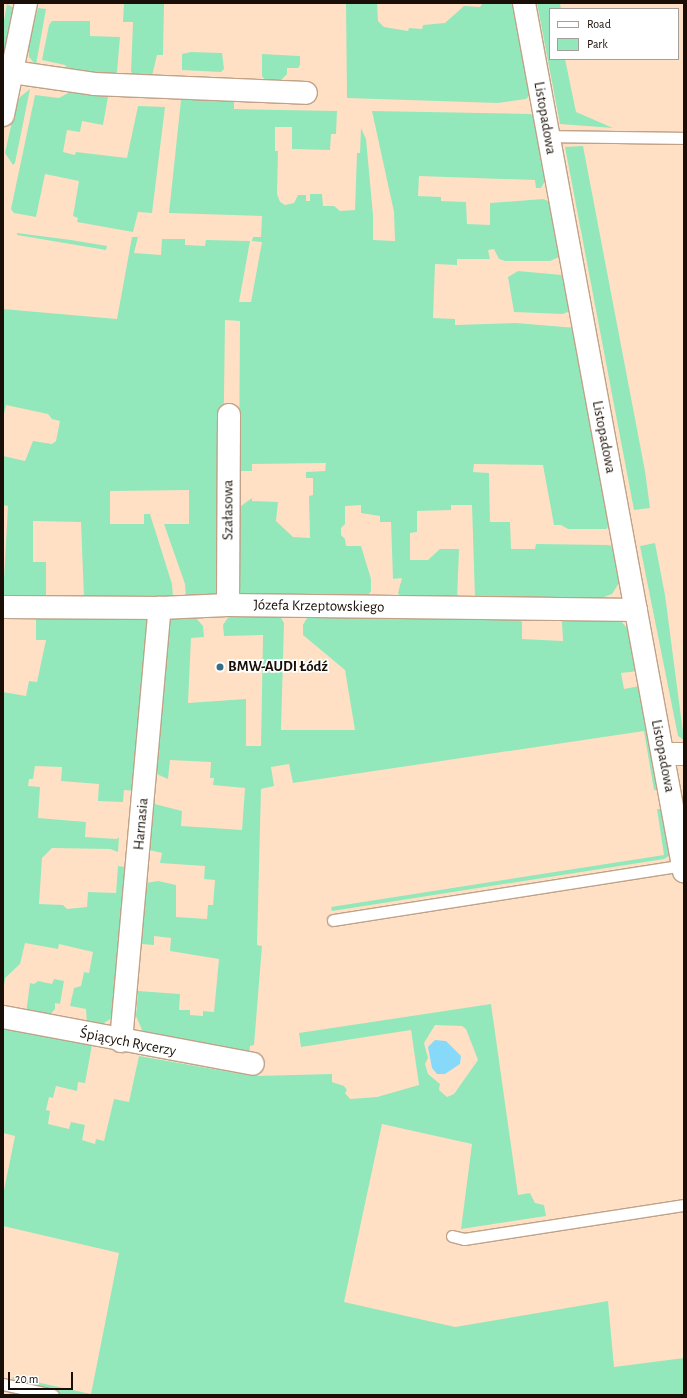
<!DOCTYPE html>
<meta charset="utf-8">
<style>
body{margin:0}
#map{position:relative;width:687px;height:1398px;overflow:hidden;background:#ffe0c5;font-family:"Alegreya Sans",sans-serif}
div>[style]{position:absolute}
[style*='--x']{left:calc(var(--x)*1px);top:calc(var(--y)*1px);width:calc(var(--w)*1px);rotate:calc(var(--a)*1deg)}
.green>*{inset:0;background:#93e8bb}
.water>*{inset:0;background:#86d9f9}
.roads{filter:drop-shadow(1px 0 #bfa288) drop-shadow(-1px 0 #bfa288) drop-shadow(0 1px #bfa288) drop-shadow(0 -1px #bfa288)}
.lane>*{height:11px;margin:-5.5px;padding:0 5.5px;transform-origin:5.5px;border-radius:5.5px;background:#fff}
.street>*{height:22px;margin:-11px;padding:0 11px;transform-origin:11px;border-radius:11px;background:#fff}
.dots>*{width:11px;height:11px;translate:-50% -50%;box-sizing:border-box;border:2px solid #fff;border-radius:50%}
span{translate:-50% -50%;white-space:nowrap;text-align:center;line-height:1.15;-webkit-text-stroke:3.5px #fff;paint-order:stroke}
.street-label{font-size:15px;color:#190f06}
.poi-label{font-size:15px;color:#190f06;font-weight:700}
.left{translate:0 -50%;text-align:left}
.frame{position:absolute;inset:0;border:4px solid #190f06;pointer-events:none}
.legend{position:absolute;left:549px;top:8px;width:130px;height:52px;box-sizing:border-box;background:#fff;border:1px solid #a39f9b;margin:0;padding:5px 7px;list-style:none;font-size:12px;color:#190f06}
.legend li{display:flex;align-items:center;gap:8px;height:20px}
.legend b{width:20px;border:1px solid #a39f9b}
.scale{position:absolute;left:8px;top:1372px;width:65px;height:18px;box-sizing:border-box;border:2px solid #190f06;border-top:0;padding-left:5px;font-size:12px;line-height:14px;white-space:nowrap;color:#190f06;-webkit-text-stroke:3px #fff;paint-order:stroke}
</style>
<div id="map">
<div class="green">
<i style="clip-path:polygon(124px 3px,164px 3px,163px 55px,157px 55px,152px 76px,135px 76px,131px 72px,133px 22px,123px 22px)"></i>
<i style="clip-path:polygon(346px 3px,377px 3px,378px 21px,384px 27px,408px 31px,409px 28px,422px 29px,423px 25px,445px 23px,464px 6px,480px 7px,483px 3px,513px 3px,530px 95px,526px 99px,498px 103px,347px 98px)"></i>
<i style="clip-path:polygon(537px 3px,560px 3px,561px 9px,550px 9px,550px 59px,565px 59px,576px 112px,613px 128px,560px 124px)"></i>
<i style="clip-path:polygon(7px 4px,15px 9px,3px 63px,3px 26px)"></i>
<i style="clip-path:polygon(38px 8px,46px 9px,36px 65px,29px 57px,28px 44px)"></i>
<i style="clip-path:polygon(52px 21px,90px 21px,90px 36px,120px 37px,117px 72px,114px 76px,71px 72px,65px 65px,42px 60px,49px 25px)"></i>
<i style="clip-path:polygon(191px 52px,222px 53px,224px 69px,221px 72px,182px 70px,182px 54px)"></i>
<i style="clip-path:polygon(262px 54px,300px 56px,300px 65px,298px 68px,287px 68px,287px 74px,280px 81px,265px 80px,262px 76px)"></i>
<i style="clip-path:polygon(30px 89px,15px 163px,13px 165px,5px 153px,14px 112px,20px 97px)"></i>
<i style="clip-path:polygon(70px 92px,108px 97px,103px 125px,82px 121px,80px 132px,67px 130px,63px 152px,75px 155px,76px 152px,127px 158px,138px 106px,165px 107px,152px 213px,138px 212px,133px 232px,77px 222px,78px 218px,73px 216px,79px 181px,45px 174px,36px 217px,14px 213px,11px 209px,35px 95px,59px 98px)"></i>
<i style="clip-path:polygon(185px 97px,234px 101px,234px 109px,337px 111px,336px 134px,331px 134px,330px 150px,292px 149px,292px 127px,275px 127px,275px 151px,278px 151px,277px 194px,280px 202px,285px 205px,294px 203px,298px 195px,306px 195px,306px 201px,310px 201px,310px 194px,322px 194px,323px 206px,334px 206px,340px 211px,355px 210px,357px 153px,360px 153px,361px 128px,366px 139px,373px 215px,373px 240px,395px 241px,394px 212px,372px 111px,531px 114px,535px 118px,545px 181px,541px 188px,536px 188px,535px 180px,419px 176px,418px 196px,441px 197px,441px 201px,466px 202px,467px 224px,490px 225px,490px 203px,543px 199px,551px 202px,559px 257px,550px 261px,505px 261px,499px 259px,494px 249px,488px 250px,490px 259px,457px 259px,457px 265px,435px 264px,433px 318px,455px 319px,455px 325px,516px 323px,576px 328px,609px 526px,606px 529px,568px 529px,561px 525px,554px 525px,543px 465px,474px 464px,473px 472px,489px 473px,490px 522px,510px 522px,511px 549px,535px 549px,536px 544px,609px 545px,613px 547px,621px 580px,612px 594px,599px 599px,475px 599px,472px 505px,451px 505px,451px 510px,417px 511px,417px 532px,410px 533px,410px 560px,428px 560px,440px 549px,459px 549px,457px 600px,401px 599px,398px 593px,402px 578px,393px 579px,391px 522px,380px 522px,380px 516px,361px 513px,361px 505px,345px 506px,345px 524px,341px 528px,341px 535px,345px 539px,346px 546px,361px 546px,371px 579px,371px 591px,367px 597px,238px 596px,236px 545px,241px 506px,252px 498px,252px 501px,278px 502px,276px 521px,293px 537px,310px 538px,309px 496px,313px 495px,313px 478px,306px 478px,306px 472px,325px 471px,326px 463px,252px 464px,252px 471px,239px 471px,240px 321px,225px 320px,223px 472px,217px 599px,186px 599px,185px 584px,164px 524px,189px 524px,189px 490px,110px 491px,110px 524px,144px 524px,144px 514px,150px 514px,172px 584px,173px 597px,84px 599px,81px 522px,33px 521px,33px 562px,46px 562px,46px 598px,3px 598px,8px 506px,3px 505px,3px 456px,25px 461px,33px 441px,52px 444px,56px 441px,60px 421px,52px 419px,48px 414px,6px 405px,3px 419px,3px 309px,117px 319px,132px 237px,138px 237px,134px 253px,161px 255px,162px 239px,185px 239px,185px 245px,205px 246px,206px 240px,250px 241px,239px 302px,251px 302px,262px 242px,252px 241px,253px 237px,261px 237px,262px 216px,169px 213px,181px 100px)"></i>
<i style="clip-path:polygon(583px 146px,645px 471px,650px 508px,634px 510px,565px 147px)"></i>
<i style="clip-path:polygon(17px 233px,71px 240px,107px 246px,106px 250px,17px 235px)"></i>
<i style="clip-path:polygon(518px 271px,562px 275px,565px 280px,570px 311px,563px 314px,514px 312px,508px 277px)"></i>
<i style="clip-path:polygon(655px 543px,665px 595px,684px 740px,678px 736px,640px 546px)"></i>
<i style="clip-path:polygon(141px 614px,152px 623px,136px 791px,124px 790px,123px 802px,98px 801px,99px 784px,61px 781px,62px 767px,35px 766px,33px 779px,29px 779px,28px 786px,40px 787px,38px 818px,86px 822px,85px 837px,117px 839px,119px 837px,118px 852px,110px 849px,52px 848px,42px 858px,39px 904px,63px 905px,67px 909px,87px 907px,88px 892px,116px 893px,118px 866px,131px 868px,117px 1015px,99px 1026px,87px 1024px,86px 1009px,70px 1006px,74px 988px,81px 986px,84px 972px,89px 973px,93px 952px,59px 944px,58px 949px,25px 943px,20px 964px,5px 978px,3px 995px,3px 692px,26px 696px,29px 681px,37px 682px,46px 640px,36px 640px,36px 616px)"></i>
<i style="clip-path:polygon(229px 616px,280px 616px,284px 623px,281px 730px,355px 730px,345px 670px,303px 635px,303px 625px,308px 616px,516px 617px,522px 622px,522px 639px,563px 641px,562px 622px,565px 618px,620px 620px,633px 635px,639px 671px,621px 673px,624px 689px,640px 686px,661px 790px,654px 790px,644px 731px,293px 783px,289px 764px,271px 767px,274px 786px,261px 789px,257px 945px,262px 946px,254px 1045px,250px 1046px,249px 1057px,143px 1032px,136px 1016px,138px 991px,180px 994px,179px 1010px,190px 1010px,190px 1015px,203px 1016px,203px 1011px,214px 1012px,219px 959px,170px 951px,171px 938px,154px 936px,154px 945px,142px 944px,140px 938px,146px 883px,158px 881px,176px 885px,176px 917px,207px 919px,208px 905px,213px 905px,215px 880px,204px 879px,205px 866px,160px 863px,162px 853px,149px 850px,147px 802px,182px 811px,181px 826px,242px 830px,245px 788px,213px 785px,214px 778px,210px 778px,211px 762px,170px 760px,168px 779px,152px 772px,166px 632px,172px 618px,195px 617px,203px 626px,204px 637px,191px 638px,188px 703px,246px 699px,246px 746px,261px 746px,263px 635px,224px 636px,223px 625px)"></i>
<i style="clip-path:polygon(657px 809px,662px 809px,669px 849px,669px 856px,664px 859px,332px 911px,331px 907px,664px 855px)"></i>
<i style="clip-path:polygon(54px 979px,64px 981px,60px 1004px,55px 1003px,55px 1009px,49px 1016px,26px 1013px,30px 983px,34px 984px,38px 981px,52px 984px)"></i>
<i style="clip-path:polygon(evenodd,491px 1004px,518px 1195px,530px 1193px,535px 1203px,544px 1205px,546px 1216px,461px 1229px,472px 1144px,382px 1124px,344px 1302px,455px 1327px,608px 1301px,614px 1367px,684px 1358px,684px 1395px,9px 1395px,13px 1377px,91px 1394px,119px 1253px,3px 1226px,3px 1195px,15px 1136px,3px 1133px,3px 1026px,92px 1045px,85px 1083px,78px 1082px,77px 1091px,56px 1086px,53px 1098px,49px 1097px,46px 1110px,50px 1111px,48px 1124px,69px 1129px,71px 1122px,85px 1125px,82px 1140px,95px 1144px,96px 1139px,104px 1141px,114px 1099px,129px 1102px,139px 1056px,253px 1076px,332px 1074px,332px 1082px,344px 1086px,347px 1090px,345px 1093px,350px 1099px,377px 1097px,419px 1085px,411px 1030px,301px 1047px,299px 1033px,491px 1004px,435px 1025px,462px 1026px,466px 1029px,478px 1060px,454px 1094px,447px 1097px,439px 1090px,440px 1084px,428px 1074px,425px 1064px,428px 1058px,424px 1043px,435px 1025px)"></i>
</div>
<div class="water">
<i style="clip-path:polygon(435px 1040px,446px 1041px,461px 1056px,460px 1064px,445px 1074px,437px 1074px,432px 1068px,428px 1047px)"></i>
</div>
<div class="roads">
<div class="lane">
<i style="--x:547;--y:136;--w:137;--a:0.8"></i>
<i style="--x:333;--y:920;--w:354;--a:-8.9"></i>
<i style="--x:452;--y:1236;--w:12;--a:14"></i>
<i style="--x:464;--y:1239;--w:223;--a:-8.8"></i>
<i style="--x:3;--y:1384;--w:51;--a:12.4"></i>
</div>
<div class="street">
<i style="--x:524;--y:3;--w:883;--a:79.56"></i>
<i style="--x:12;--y:72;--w:83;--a:8.3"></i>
<i style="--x:94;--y:84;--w:212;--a:2.4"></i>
<i style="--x:3;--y:115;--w:114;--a:-78.4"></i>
<i style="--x:228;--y:605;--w:190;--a:-89.7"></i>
<i style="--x:3;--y:607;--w:157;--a:0.4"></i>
<i style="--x:160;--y:608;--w:68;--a:-2.5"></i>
<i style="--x:228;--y:605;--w:408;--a:0.7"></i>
<i style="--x:663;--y:754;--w:21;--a:0"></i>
<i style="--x:3;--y:1017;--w:254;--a:10.6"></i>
<i style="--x:121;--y:1041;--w:435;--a:-84.9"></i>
</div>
</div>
<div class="dots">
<i style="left:220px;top:667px;background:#366e88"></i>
</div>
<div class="street-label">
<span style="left:545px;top:118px;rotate:80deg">Listopadowa</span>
<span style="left:604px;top:437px;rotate:79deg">Listopadowa</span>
<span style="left:228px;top:510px;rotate:-90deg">Szałasowa</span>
<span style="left:319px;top:606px;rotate:1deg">Józefa Krzeptowskiego</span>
<span style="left:663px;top:756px;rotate:79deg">Listopadowa</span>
<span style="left:141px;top:824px;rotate:-85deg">Harnasia</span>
<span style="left:128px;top:1042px;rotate:11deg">Śpiących Rycerzy</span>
</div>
<div class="poi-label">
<span class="left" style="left:228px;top:667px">BMW-AUDI Łódź</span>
</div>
<div class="frame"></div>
<ul class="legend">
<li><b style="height:5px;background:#fff"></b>Road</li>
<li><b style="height:11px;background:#93e8bb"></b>Park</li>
</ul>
<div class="scale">20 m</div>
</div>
